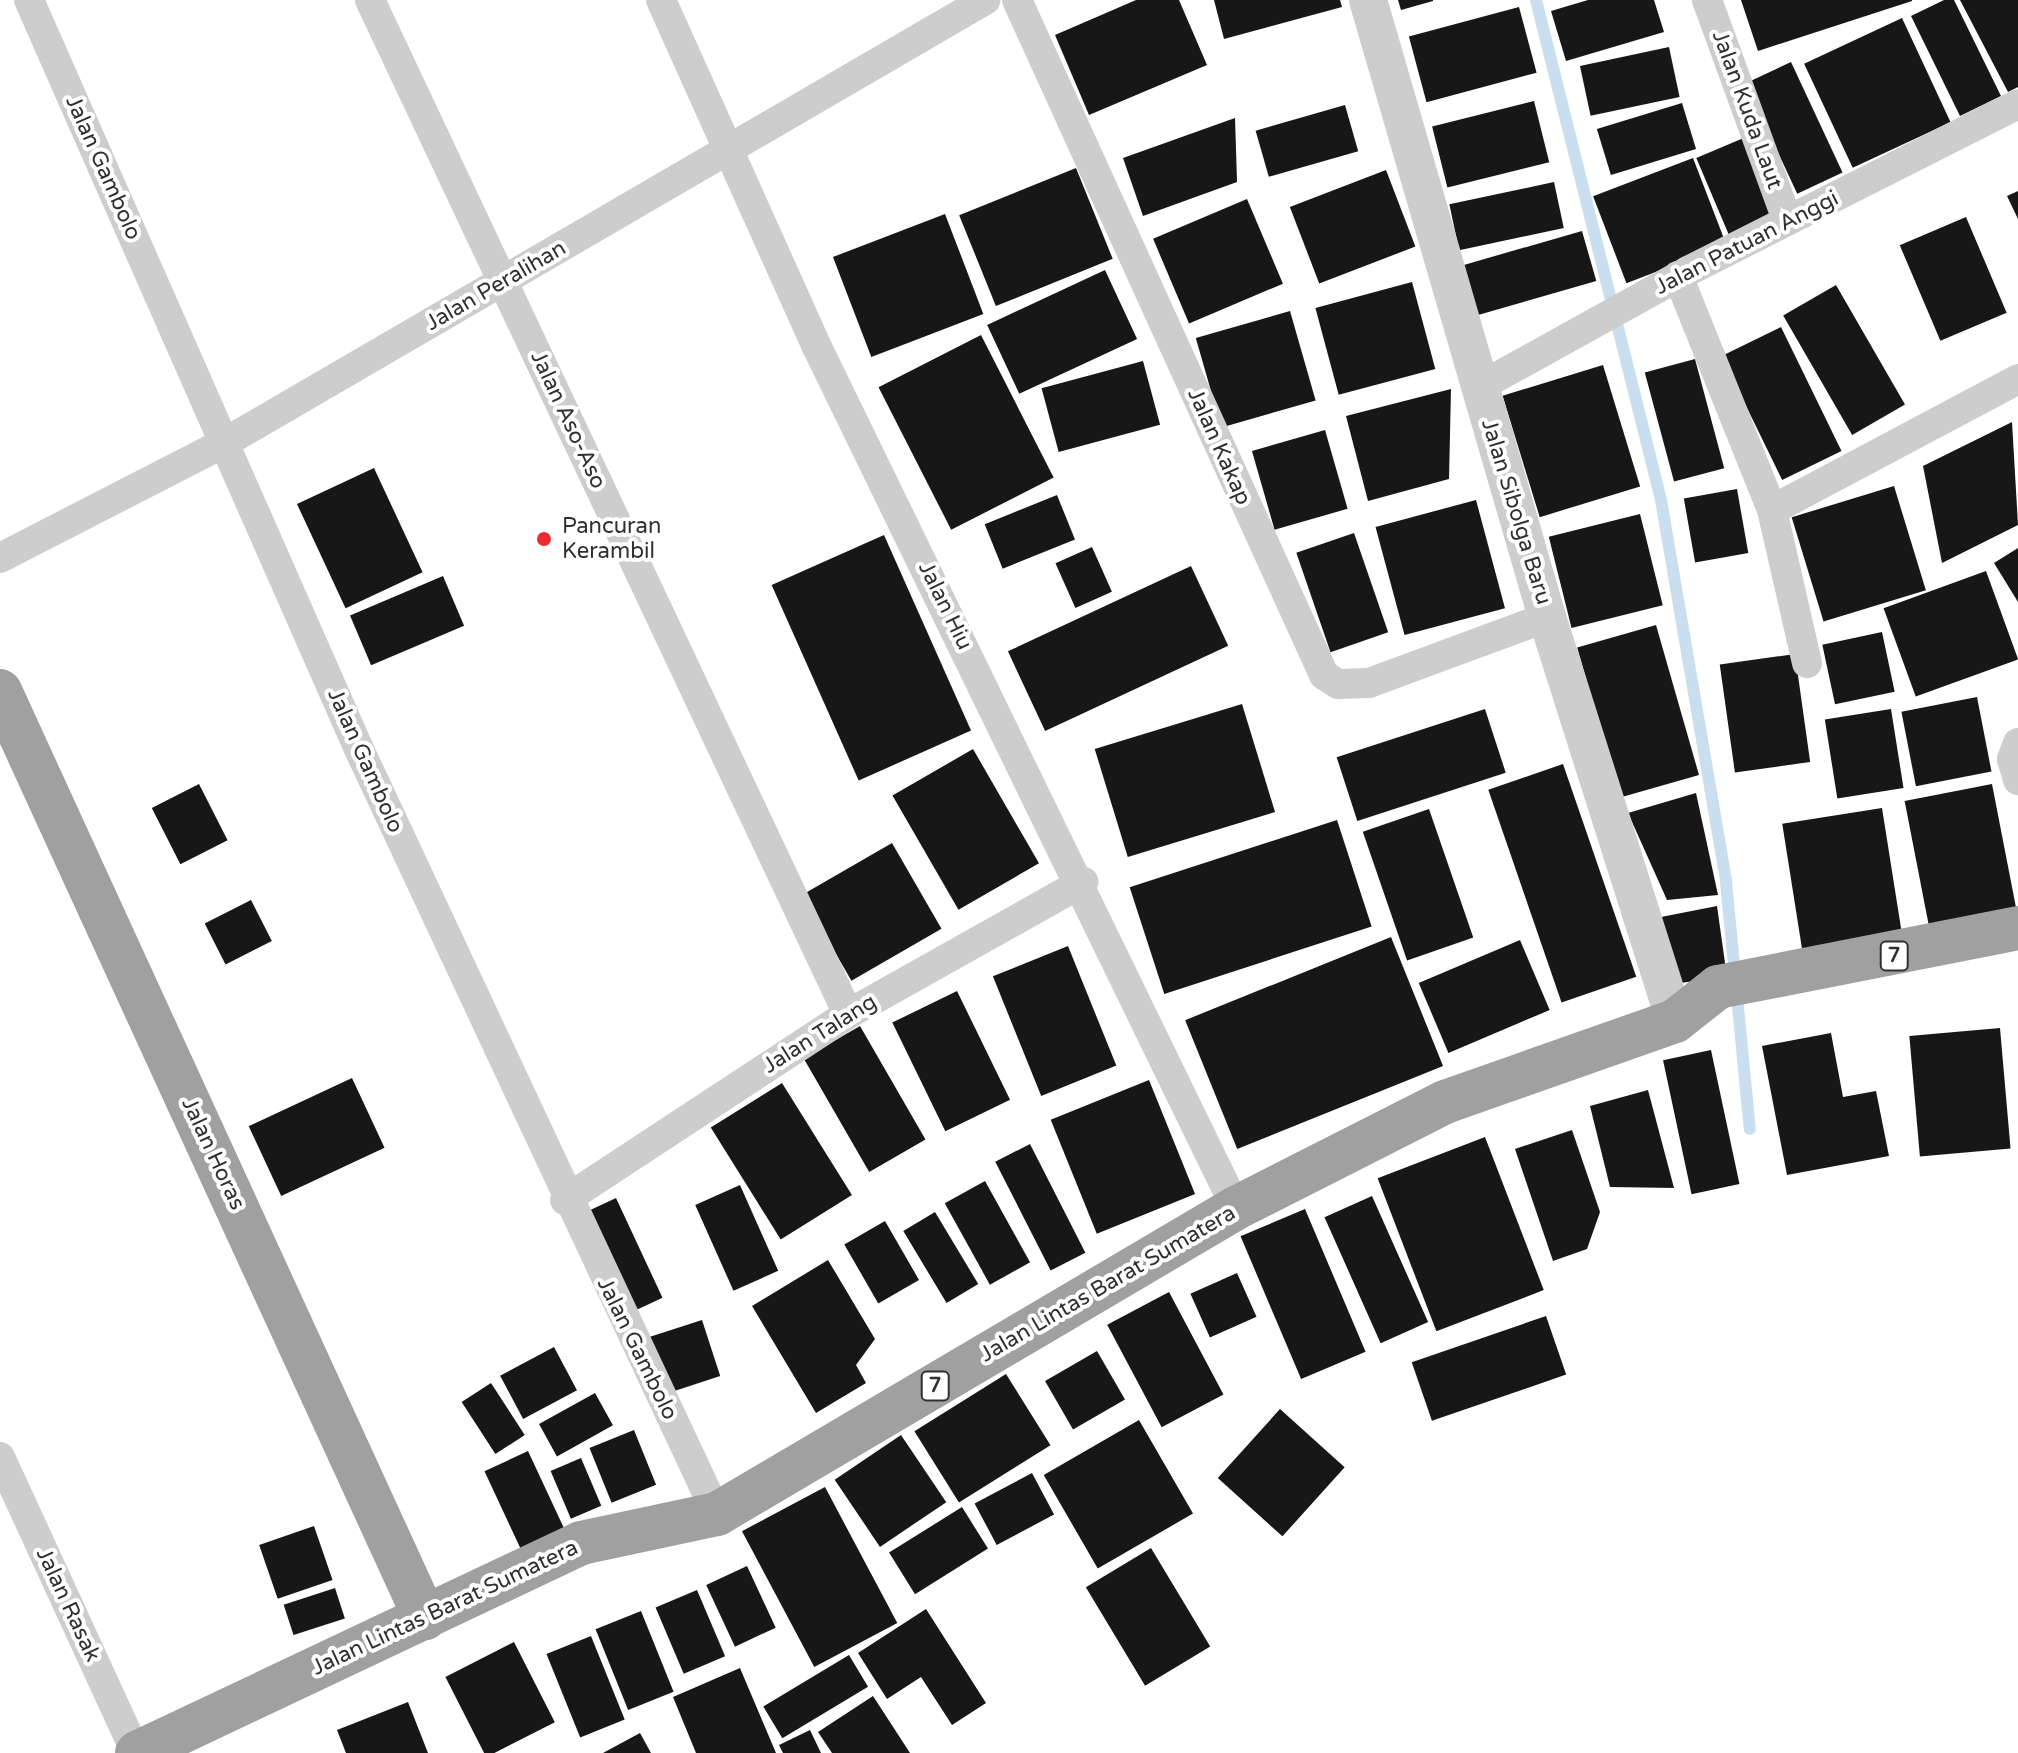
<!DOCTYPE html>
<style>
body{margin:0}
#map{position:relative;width:2018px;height:1753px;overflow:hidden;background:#fff;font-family:"Varela Round",sans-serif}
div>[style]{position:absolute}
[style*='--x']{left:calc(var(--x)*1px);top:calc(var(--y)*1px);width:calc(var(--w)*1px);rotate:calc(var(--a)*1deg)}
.stream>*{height:12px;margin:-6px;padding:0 6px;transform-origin:6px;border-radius:6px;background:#c9deee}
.building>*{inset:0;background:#171717;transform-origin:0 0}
.minor>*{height:30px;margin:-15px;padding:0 15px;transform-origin:15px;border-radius:15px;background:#cdcdcd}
.tertiary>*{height:38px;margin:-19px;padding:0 19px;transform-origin:19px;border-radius:19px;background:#cdcdcd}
.trunk>*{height:44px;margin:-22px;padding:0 22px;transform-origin:22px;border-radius:22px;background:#a0a0a0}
.dots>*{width:22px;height:22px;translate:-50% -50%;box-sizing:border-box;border:4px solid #fff;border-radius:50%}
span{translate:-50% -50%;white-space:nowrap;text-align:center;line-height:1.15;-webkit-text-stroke:8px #fff;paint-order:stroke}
.shield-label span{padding:2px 6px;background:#fff;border:2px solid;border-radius:6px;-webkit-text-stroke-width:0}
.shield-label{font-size:20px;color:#303030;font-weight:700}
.street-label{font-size:22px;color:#303030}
.poi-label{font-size:22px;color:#303030}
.left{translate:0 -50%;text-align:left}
</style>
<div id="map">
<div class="stream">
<i style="--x:1536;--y:0;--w:515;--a:75.96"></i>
<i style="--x:1661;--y:500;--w:387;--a:80.3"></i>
<i style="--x:1726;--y:882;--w:248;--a:84.5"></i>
</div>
<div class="building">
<i style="clip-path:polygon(1136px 0,1179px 0,1207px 65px,1089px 115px,1055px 35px)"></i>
<i style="clip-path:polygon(1214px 0,1340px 0,1342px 7px,1224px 39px)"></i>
<i style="clip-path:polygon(1398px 0,1433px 0,1433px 1px,1401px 10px)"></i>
<i style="clip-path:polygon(1588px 0,1654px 0,1664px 32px,1566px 61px,1551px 11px)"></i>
<i style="clip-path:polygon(1741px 0,1912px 0,1912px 1px,1758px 51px)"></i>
<i style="clip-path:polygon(1944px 0,1954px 0,2001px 96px,1960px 116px,1911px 16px)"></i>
<i style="clip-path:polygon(1960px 0,2018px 0,2018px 87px,2008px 92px)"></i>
<i style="left:1519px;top:7px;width:68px;height:114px;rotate:75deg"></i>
<i style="left:1902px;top:18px;width:115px;height:108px;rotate:65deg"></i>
<i style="left:1669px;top:47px;width:51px;height:91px;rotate:78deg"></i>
<i style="left:1791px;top:62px;width:122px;height:50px;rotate:65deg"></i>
<i style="left:1534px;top:101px;width:63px;height:105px;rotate:76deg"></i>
<i style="left:1682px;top:103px;width:48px;height:89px;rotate:73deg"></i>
<i style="left:1345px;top:105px;width:48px;height:93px;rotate:74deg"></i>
<i style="clip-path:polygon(1235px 118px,1237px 182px,1143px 216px,1123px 158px)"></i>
<i style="left:1746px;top:137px;width:89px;height:54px;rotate:67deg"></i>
<i style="left:1693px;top:158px;width:93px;height:107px;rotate:69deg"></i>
<i style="left:1076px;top:168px;width:98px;height:126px;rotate:68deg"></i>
<i style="left:1386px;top:170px;width:82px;height:103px;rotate:69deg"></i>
<i style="left:1554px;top:182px;width:47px;height:107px;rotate:78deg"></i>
<i style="clip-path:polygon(2018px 191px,2018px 219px,2007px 196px)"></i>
<i style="left:1247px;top:199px;width:92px;height:102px;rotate:67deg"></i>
<i style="left:945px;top:214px;width:107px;height:120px;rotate:69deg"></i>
<i style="left:1966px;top:217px;width:104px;height:72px;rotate:67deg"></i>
<i style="left:1582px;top:231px;width:52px;height:123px;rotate:74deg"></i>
<i style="left:1105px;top:270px;width:76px;height:130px;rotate:65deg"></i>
<i style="left:1412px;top:282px;width:90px;height:100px;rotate:75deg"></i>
<i style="left:1836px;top:285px;width:138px;height:61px;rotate:60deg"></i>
<i style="left:1290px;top:311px;width:93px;height:98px;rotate:74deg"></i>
<i style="left:1781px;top:327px;width:138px;height:66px;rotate:64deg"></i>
<i style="left:981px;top:335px;width:160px;height:115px;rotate:63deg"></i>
<i style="left:1695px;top:359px;width:113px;height:52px;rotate:75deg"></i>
<i style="left:1143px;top:361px;width:66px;height:105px;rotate:75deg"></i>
<i style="left:1603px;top:365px;width:127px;height:105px;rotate:73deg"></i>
<i style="clip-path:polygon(1451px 389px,1449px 479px,1368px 501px,1346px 416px)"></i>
<i style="clip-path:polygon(2012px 422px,2018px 525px,1942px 563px,1923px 466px)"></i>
<i style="left:1325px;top:430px;width:82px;height:76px;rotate:74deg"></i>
<i style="left:374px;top:468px;width:115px;height:85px;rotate:65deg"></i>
<i style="left:1894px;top:486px;width:109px;height:107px;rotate:73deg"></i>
<i style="left:1737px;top:489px;width:65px;height:54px;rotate:80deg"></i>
<i style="left:1057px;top:495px;width:48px;height:78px;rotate:68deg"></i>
<i style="left:1476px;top:500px;width:112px;height:104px;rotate:75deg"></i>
<i style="left:1640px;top:514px;width:94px;height:94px;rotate:76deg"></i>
<i style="left:1354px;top:533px;width:105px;height:61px;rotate:71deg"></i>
<i style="left:884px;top:535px;width:214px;height:123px;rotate:66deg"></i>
<i style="left:1092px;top:547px;width:49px;height:40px;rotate:66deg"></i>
<i style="clip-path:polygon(2018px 548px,2018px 602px,1994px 563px)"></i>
<i style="left:1191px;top:566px;width:88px;height:202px;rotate:65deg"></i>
<i style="left:1986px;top:571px;width:94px;height:109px;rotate:70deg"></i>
<i style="left:443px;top:576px;width:54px;height:101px;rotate:67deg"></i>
<i style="left:1656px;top:625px;width:156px;height:82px;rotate:74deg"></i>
<i style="left:1882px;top:632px;width:61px;height:61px;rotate:78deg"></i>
<i style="left:1795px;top:654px;width:109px;height:76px;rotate:82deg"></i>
<i style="left:1977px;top:697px;width:76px;height:77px;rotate:79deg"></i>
<i style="left:1242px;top:704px;width:113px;height:154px;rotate:73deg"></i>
<i style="left:1485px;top:709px;width:67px;height:156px;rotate:72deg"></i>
<i style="left:1891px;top:709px;width:80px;height:67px;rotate:81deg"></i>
<i style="left:973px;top:749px;width:132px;height:93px;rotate:60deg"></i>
<i style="left:1563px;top:764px;width:225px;height:79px;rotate:71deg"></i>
<i style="left:199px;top:784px;width:63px;height:53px;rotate:63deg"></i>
<i style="left:1992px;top:784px;width:126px;height:89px;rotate:79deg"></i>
<i style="clip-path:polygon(1696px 793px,1718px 895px,1667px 900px,1628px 813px)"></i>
<i style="left:1882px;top:808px;width:129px;height:101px;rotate:81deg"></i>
<i style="left:1429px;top:809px;width:136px;height:70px;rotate:71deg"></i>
<i style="left:1337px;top:820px;width:112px;height:218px;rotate:72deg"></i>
<i style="left:892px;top:843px;width:99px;height:104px;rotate:60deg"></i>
<i style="left:251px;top:900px;width:46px;height:52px;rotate:63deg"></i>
<i style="clip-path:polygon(1717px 906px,1727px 977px,1680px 983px,1661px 917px)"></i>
<i style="left:1391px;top:937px;width:139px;height:222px;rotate:68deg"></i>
<i style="left:1520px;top:940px;width:76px;height:110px;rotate:67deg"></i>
<i style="left:1068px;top:946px;width:129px;height:81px;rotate:68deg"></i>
<i style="left:957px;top:991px;width:121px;height:72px;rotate:64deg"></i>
<i style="left:860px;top:1026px;width:131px;height:65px;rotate:60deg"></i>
<i style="left:2000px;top:1028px;width:121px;height:91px;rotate:85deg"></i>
<i style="clip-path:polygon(1831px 1033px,1843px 1097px,1876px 1091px,1889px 1156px,1787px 1175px,1762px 1046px)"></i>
<i style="left:1711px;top:1050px;width:137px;height:49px;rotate:78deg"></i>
<i style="left:352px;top:1078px;width:77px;height:114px;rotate:65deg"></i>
<i style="left:1149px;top:1080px;width:123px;height:106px;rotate:68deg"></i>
<i style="left:782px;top:1083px;width:132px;height:84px;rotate:58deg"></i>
<i style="clip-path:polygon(1648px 1090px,1674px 1188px,1610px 1187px,1590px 1106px)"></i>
<i style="clip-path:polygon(1572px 1130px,1600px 1212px,1587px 1249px,1553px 1261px,1515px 1149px)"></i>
<i style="left:1485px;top:1137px;width:164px;height:115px;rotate:69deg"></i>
<i style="left:1030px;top:1144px;width:122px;height:39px;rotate:63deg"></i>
<i style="left:985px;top:1181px;width:93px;height:46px;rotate:61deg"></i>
<i style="left:740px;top:1185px;width:94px;height:49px;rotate:66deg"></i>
<i style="left:1372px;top:1196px;width:138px;height:52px;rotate:66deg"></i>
<i style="left:616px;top:1198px;width:110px;height:36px;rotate:65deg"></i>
<i style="left:1305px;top:1209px;width:155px;height:70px;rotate:67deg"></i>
<i style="left:935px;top:1212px;width:84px;height:37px;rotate:59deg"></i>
<i style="left:885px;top:1221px;width:68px;height:47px;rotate:60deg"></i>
<i style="clip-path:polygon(828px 1260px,875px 1339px,856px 1365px,866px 1383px,816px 1413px,752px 1306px)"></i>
<i style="left:1237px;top:1273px;width:48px;height:51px;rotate:66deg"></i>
<i style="left:1169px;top:1292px;width:116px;height:70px;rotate:62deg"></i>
<i style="left:1546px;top:1316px;width:62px;height:142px;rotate:71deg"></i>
<i style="left:702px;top:1320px;width:59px;height:57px;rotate:72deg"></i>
<i style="left:554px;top:1347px;width:49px;height:61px;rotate:62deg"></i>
<i style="left:1097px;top:1351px;width:56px;height:60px;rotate:60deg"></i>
<i style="left:1006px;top:1374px;width:84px;height:108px;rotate:58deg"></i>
<i style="left:491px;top:1383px;width:62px;height:35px;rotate:57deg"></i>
<i style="left:595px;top:1393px;width:37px;height:64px;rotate:61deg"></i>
<i style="left:1280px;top:1409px;width:87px;height:93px;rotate:42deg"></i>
<i style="left:1139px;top:1420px;width:108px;height:110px;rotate:60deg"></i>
<i style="left:634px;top:1430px;width:59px;height:48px;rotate:68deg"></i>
<i style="left:901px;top:1435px;width:81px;height:80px;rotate:56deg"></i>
<i style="left:528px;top:1451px;width:89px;height:48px;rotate:65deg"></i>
<i style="left:581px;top:1458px;width:52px;height:33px;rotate:67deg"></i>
<i style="left:1032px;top:1473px;width:47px;height:65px;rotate:62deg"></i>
<i style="left:825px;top:1487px;width:154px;height:94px;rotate:62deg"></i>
<i style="left:962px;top:1507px;width:49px;height:86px;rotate:58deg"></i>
<i style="left:314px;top:1526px;width:57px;height:58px;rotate:71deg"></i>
<i style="left:1151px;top:1548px;width:115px;height:76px;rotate:59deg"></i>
<i style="left:747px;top:1566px;width:68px;height:45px;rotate:65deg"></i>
<i style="left:335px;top:1588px;width:32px;height:54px;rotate:72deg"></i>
<i style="left:697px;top:1590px;width:72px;height:45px;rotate:67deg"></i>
<i style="clip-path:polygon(926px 1609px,986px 1703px,952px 1725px,921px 1677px,887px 1699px,858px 1653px)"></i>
<i style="left:641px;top:1611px;width:87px;height:49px;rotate:68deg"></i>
<i style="left:591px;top:1636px;width:90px;height:48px;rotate:68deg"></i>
<i style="left:514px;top:1642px;width:90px;height:77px;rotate:63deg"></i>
<i style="left:849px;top:1655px;width:37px;height:100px;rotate:59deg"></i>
<i style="clip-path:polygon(740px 1668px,776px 1753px,696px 1753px,673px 1697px)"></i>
<i style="clip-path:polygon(873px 1696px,910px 1753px,832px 1753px,818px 1732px)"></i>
<i style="clip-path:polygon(408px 1702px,428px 1753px,346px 1753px,337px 1730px)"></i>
<i style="clip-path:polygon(810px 1730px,821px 1753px,783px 1753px,779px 1745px)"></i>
<i style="clip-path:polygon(640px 1733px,651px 1753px,603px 1753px)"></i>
</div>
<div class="minor">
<i style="--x:29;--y:0;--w:816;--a:66.23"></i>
<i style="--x:358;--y:747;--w:847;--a:64.92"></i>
<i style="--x:370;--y:0;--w:1121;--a:64.76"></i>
<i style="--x:661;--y:0;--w:380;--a:65.8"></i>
<i style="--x:817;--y:347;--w:958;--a:64.05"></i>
<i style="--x:1017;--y:0;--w:742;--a:65.54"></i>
<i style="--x:1324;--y:675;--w:17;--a:33"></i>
<i style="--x:1338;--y:684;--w:31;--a:-2"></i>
<i style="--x:1369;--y:683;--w:190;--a:-20.3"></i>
<i style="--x:1707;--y:0;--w:234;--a:70"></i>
<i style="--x:1678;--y:276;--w:252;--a:68.1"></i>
<i style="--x:1772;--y:510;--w:157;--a:77.1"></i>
<i style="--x:1479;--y:387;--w:239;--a:-29"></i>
<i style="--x:1688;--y:271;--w:370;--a:-26.8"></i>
<i style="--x:1772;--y:510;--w:279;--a:-28"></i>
<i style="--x:0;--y:558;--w:252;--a:-27.2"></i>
<i style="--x:224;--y:443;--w:881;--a:-30.2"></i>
<i style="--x:2018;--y:743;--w:17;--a:111"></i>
<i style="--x:2012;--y:759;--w:22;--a:74"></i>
<i style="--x:565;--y:1200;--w:339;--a:-33.3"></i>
<i style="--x:848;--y:1014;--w:270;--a:-29.3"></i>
<i style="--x:0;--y:1457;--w:326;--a:65.3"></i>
</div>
<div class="tertiary">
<i style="--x:1368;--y:0;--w:642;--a:73.82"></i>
<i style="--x:1547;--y:617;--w:424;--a:72.4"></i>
</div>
<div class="trunk">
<i style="--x:0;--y:691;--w:1020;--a:65.37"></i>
<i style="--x:137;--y:1753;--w:491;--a:-25.3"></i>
<i style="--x:581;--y:1543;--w:139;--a:-12"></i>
<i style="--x:717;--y:1514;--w:602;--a:-30.52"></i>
<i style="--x:1236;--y:1208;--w:234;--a:-26.9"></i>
<i style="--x:1445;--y:1102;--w:244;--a:-19.4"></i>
<i style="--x:1675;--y:1021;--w:55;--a:-38.3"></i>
<i style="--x:1718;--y:987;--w:306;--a:-11.1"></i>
</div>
<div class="dots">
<i style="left:544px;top:539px;background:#ee2a31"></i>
</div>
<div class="shield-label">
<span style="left:1894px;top:956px">7</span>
<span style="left:935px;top:1386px">7</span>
</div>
<div class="street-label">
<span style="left:1747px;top:110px;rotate:70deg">Jalan Kuda Laut</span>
<span style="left:103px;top:168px;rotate:66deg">Jalan Gambolo</span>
<span style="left:1747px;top:243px;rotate:-27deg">Jalan Patuan Anggi</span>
<span style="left:496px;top:286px;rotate:-30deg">Jalan Peralihan</span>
<span style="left:568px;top:420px;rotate:65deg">Jalan Aso-Aso</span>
<span style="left:1219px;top:447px;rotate:66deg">Jalan Kakap</span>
<span style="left:1516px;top:512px;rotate:73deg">Jalan Sibolga Baru</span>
<span style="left:945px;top:606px;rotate:64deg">Jalan Hiu</span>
<span style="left:365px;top:761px;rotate:66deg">Jalan Gambolo</span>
<span style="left:820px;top:1034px;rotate:-32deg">Jalan Talang</span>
<span style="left:213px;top:1154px;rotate:65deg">Jalan Horas</span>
<span style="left:1108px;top:1284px;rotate:-30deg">Jalan Lintas Barat Sumatera</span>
<span style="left:637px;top:1349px;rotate:64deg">Jalan Gambolo</span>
<span style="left:68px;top:1605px;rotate:65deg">Jalan Rasak</span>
<span style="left:445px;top:1608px;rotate:-25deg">Jalan Lintas Barat Sumatera</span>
</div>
<div class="poi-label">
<span class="left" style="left:562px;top:539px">Pancuran<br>Kerambil</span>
</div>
</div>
